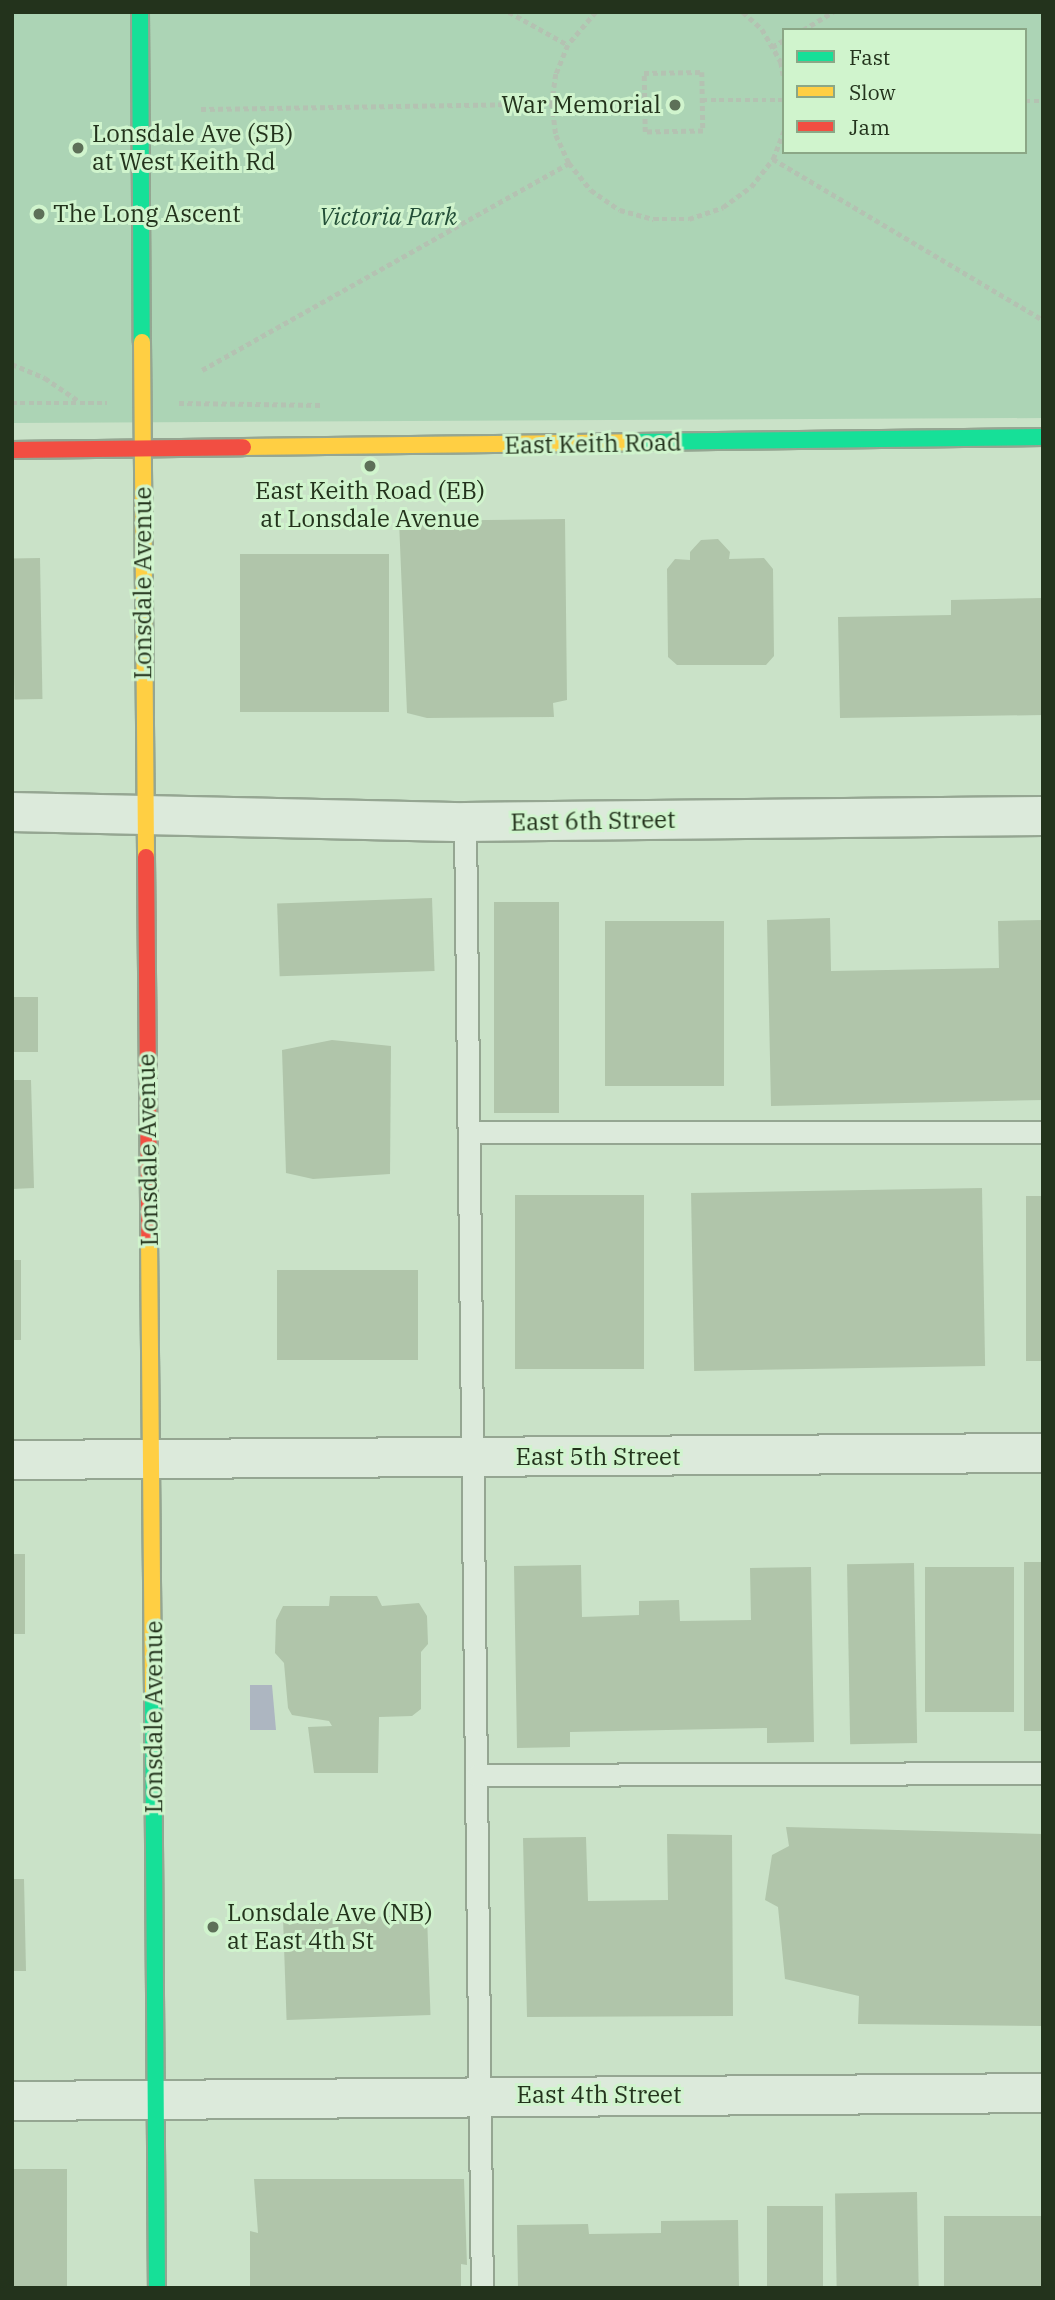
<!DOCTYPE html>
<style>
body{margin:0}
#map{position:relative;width:1055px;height:2300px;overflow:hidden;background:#cae2c8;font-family:"IBM Plex Serif",serif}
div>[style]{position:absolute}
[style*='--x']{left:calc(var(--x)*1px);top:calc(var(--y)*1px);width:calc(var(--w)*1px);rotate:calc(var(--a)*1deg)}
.green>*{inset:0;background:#acd4b5}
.water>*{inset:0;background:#adb6c1}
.building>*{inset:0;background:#b0c5aa;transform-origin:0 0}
.path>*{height:4.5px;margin-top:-2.25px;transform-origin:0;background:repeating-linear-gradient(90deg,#b4c2b2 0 5px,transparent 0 8.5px)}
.roads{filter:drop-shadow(2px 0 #95a692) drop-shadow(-2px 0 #95a692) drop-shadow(0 2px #95a692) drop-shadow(0 -2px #95a692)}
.lane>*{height:21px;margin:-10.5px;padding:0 10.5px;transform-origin:10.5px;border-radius:10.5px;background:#dceadb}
.street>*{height:38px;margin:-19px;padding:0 19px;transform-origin:19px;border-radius:19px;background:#dceadb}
.fast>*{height:16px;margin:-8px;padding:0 8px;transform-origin:8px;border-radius:8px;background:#16e098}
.slow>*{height:16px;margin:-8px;padding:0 8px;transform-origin:8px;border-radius:8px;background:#ffcf43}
.jam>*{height:16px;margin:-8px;padding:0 8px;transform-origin:8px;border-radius:8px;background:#f24e42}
.dots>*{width:19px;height:19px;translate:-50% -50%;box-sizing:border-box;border:4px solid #d0f4cd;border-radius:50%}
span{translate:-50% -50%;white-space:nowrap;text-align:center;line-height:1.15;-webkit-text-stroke:6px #d0f4cd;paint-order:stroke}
.poi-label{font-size:24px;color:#23331c}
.right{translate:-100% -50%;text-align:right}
.left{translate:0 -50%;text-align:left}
.park-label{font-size:24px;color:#234f38;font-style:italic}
.street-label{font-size:24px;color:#23331c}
.frame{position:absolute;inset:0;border:14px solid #23331c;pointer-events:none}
.legend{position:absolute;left:782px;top:28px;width:245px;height:126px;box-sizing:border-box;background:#d0f4cd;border:2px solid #8ba786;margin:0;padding:9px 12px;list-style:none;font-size:21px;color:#23331c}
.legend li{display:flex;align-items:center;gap:14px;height:35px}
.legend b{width:35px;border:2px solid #8ba786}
</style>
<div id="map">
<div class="green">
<i style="clip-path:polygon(evenodd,12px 12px,1043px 12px,1043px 418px,12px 423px,12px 12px,784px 30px,1025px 30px,1025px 152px,784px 152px,784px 30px)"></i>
</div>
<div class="water">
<i style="clip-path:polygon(250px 1685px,272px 1685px,276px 1730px,250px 1730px)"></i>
</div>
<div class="building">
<i style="clip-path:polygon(565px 519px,567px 700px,553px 703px,554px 717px,427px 718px,407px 713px,399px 521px)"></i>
<i style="clip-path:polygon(718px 539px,730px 552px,729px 559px,764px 558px,773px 569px,774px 656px,766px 665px,677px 665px,668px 657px,667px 569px,675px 559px,690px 560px,690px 552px,701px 540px)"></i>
<i style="left:240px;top:554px;width:149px;height:158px"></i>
<i style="left:40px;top:558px;width:141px;height:28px;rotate:89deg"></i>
<i style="clip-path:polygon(1043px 598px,1043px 715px,840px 718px,838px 617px,951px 615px,951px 600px)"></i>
<i style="left:432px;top:898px;width:73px;height:155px;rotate:88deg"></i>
<i style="left:559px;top:902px;width:211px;height:65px;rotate:90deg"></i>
<i style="clip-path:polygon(830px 918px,831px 971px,999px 968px,998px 921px,1043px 920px,1043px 1100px,771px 1106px,767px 920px)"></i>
<i style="left:605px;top:921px;width:119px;height:165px"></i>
<i style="left:12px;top:997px;width:26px;height:55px"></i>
<i style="clip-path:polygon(332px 1040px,391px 1046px,390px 1174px,313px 1179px,286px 1173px,282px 1050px)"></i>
<i style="clip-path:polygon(12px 1080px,31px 1080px,34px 1188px,12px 1189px)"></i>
<i style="left:982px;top:1188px;width:178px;height:291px;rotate:89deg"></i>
<i style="left:515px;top:1195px;width:129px;height:174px"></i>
<i style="left:1026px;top:1196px;width:17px;height:165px"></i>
<i style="left:12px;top:1260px;width:9px;height:80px"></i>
<i style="left:277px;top:1270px;width:141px;height:90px"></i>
<i style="left:12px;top:1554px;width:13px;height:80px"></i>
<i style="left:1043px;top:1562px;width:169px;height:19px;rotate:90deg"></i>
<i style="left:914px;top:1563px;width:180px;height:67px;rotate:89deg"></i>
<i style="clip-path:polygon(581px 1565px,582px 1617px,639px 1615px,639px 1601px,679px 1600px,680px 1621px,751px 1620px,750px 1568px,811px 1567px,814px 1742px,767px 1743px,767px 1728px,570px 1732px,570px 1747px,517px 1748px,514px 1566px)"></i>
<i style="left:925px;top:1567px;width:89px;height:145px"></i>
<i style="clip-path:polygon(330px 1596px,377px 1596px,382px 1606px,419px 1603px,427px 1616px,428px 1644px,421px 1652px,421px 1709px,412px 1716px,379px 1717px,378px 1773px,314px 1773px,308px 1727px,332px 1726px,329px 1721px,292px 1715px,288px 1708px,284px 1663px,275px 1653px,276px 1620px,283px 1606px,329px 1606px)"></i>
<i style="clip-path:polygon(786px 1827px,1043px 1834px,1043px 2026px,858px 2024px,859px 1996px,785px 1979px,778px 1907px,765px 1900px,772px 1855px,789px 1846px)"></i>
<i style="clip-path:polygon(667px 1834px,732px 1835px,733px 2016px,527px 2017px,523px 1838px,586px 1837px,588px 1901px,668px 1900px)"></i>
<i style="clip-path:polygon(12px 1879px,24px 1879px,26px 1971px,12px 1971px)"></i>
<i style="left:427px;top:1915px;width:100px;height:144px;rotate:88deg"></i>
<i style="left:67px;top:2169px;width:119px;height:55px;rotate:90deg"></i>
<i style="clip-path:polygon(254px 2179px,464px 2179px,467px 2265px,461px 2264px,461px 2288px,250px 2288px,250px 2231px,258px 2233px)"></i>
<i style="left:917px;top:2192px;width:96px;height:82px;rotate:89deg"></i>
<i style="left:767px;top:2206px;width:56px;height:82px"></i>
<i style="left:1043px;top:2216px;width:72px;height:99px;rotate:90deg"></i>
<i style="clip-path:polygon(738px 2220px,739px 2288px,518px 2288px,517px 2225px,588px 2224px,589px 2234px,661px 2233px,661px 2221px)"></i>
</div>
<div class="path">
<i style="--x:509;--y:12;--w:68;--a:29.2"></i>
<i style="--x:596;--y:12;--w:43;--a:130.3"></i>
<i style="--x:568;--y:45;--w:31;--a:112"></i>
<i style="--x:556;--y:74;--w:29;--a:98"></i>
<i style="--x:552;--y:103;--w:32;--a:83"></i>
<i style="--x:556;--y:135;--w:31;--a:65"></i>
<i style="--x:569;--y:163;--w:35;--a:51"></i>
<i style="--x:591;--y:190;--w:35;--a:35"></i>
<i style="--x:620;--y:210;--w:35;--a:15"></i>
<i style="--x:654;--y:219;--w:35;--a:0"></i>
<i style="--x:689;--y:219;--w:36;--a:-19"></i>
<i style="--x:723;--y:207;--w:34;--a:-36"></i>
<i style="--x:751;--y:187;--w:36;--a:-52"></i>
<i style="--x:773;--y:159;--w:30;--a:-69"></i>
<i style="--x:743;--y:12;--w:25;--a:42"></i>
<i style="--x:762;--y:29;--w:38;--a:60"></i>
<i style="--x:781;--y:62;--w:17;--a:80"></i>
<i style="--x:803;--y:30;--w:35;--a:-31"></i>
<i style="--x:772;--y:47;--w:14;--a:-30"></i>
<i style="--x:702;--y:72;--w:59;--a:89"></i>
<i style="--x:703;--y:131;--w:58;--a:179"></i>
<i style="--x:645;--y:132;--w:59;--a:-91"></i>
<i style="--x:644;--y:73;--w:58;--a:-1"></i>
<i style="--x:702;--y:100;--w:82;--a:0"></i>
<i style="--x:1025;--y:101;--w:18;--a:0"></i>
<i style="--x:201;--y:109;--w:443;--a:-0.9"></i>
<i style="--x:773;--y:159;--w:314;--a:30.8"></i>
<i style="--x:12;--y:364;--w:36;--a:23"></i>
<i style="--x:45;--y:378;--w:42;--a:34.4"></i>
<i style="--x:202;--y:370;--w:421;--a:-29.4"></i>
<i style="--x:12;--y:403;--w:95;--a:0"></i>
<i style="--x:179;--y:403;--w:142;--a:0.8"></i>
<i style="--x:381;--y:482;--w:13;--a:90"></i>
</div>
<div class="roads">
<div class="lane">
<i style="--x:465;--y:822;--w:1466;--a:89.34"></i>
<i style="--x:469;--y:1132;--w:574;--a:0"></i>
<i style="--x:477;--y:1775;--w:566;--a:-0.2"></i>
</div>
<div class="street">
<i style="--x:12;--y:812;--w:453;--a:1.3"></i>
<i style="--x:465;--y:822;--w:578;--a:-0.59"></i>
<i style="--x:12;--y:1460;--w:1031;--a:-0.39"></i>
<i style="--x:12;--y:2101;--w:1031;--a:-0.44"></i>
</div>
<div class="fast">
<i style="--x:140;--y:12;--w:330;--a:89.7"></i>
<i style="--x:635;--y:442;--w:408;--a:-0.7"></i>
<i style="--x:153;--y:1692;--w:596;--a:89.62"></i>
</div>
<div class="slow">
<i style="--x:142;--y:342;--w:515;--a:89.55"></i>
<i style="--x:243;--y:447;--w:392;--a:-0.7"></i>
<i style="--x:149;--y:1236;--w:456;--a:89.5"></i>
</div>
<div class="jam">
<i style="--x:12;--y:450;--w:231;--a:-0.7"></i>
<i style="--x:146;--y:857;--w:379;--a:89.5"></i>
</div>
</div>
<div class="dots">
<i style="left:675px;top:105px;background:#5d7058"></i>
<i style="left:78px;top:148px;background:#5d7058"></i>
<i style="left:39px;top:214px;background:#5d7058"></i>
<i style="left:370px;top:466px;background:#5d7058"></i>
<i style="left:213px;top:1927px;background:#5d7058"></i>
</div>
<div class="poi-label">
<span class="right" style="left:661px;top:105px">War Memorial</span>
<span class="left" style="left:92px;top:148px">Lonsdale Ave (SB)<br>at West Keith Rd</span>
<span class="left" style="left:53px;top:214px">The Long Ascent</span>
<span style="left:370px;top:505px">East Keith Road (EB)<br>at Lonsdale Avenue</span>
<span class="left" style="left:227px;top:1927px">Lonsdale Ave (NB)<br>at East 4th St</span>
</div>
<div class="park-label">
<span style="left:388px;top:217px">Victoria Park</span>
</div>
<div class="street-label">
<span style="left:593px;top:444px;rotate:-1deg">East Keith Road</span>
<span style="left:143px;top:583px;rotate:-90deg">Lonsdale Avenue</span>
<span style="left:593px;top:821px;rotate:-1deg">East 6th Street</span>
<span style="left:148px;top:1150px;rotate:-91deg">Lonsdale Avenue</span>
<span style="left:598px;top:1457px">East 5th Street</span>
<span style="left:154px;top:1717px;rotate:-90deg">Lonsdale Avenue</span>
<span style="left:599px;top:2095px">East 4th Street</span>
</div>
<div class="frame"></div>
<ul class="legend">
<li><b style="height:9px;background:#16e098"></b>Fast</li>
<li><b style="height:9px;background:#ffcf43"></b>Slow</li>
<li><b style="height:9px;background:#f24e42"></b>Jam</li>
</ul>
</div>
